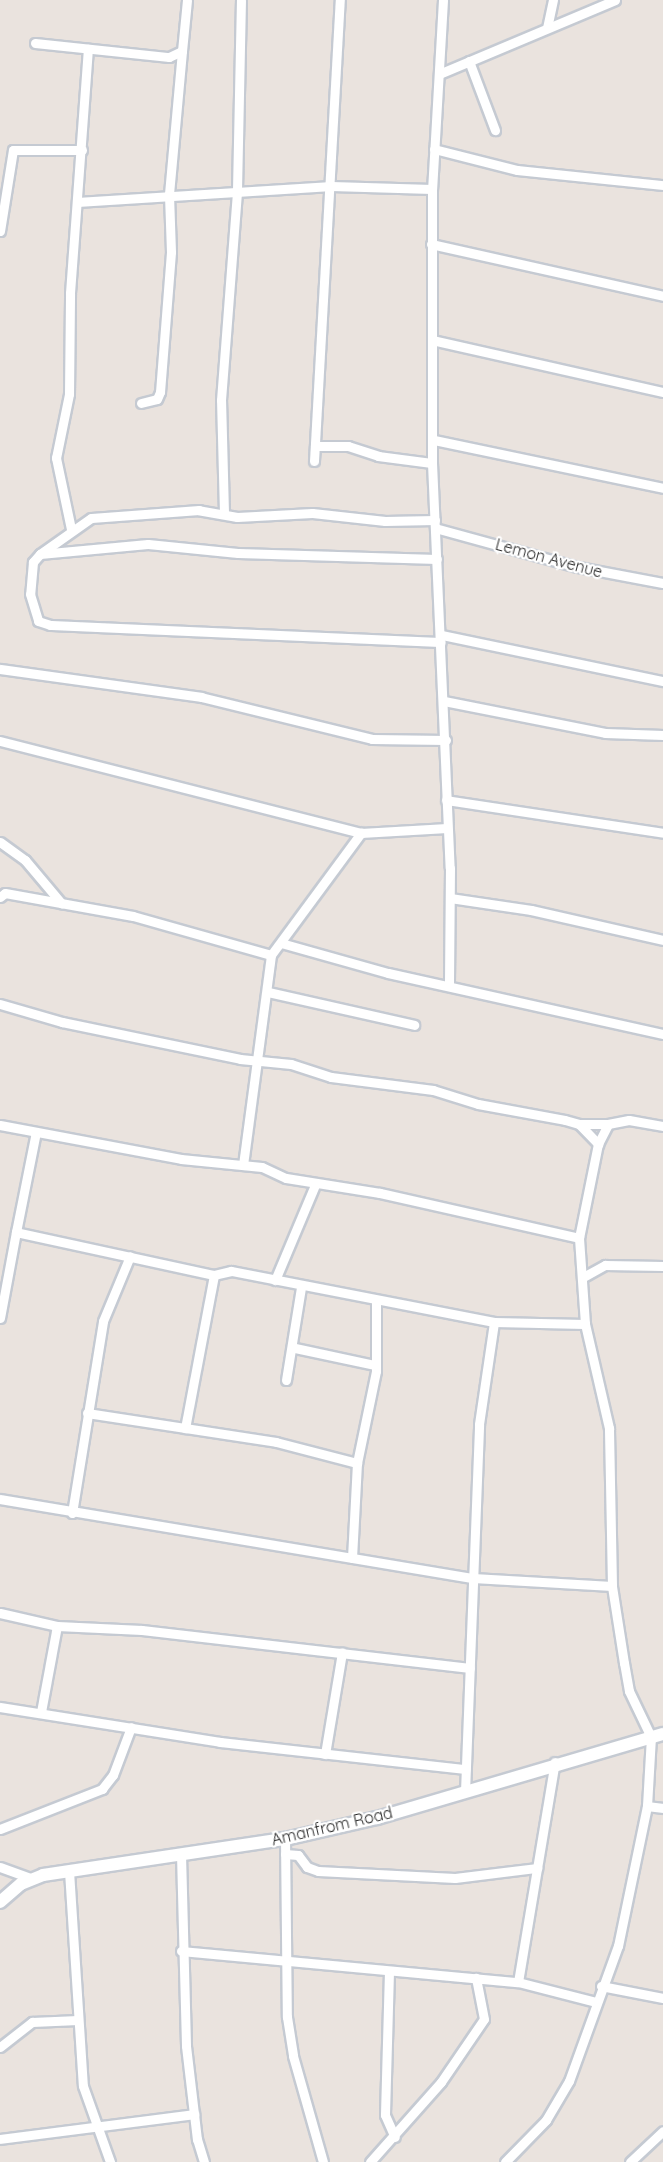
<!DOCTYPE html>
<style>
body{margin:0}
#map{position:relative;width:663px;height:2162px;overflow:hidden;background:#eae3de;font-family:Quicksand,sans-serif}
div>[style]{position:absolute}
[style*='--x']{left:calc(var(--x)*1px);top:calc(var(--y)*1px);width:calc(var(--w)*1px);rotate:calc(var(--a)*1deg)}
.roads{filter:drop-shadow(2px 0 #c5cad2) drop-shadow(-2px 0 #c5cad2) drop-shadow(0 2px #c5cad2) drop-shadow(0 -2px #c5cad2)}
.minor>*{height:9px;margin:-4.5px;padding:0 4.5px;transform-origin:4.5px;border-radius:4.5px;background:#fff}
.tertiary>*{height:12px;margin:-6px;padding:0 6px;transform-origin:6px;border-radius:6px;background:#fff}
span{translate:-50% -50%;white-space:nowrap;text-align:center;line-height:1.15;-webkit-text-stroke:4.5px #fff;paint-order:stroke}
.street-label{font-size:16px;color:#2a2a2a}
</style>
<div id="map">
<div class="roads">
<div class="minor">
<i style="--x:443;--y:0;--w:189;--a:93.3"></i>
<i style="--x:432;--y:189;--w:274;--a:90"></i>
<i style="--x:432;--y:463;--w:405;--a:87.5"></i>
<i style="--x:450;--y:868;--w:117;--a:90.5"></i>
<i style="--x:547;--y:28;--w:29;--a:-78"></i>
<i style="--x:35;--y:43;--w:135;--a:6"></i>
<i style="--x:169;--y:57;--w:14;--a:-25"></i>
<i style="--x:182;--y:51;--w:51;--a:-84.4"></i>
<i style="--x:469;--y:61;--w:74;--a:69.4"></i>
<i style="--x:439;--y:74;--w:191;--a:-22.8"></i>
<i style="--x:434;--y:149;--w:86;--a:14.2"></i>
<i style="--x:517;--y:170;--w:147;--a:5.9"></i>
<i style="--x:77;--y:202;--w:255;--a:-3.6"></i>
<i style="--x:331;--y:186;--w:101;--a:1.7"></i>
<i style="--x:0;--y:231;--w:82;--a:-80.9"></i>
<i style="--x:13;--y:150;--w:69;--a:0"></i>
<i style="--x:431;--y:244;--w:238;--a:12.6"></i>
<i style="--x:432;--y:340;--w:237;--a:12.7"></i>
<i style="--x:141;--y:403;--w:16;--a:-14"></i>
<i style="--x:157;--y:399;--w:8;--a:-67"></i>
<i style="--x:160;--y:392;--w:140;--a:-85.5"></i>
<i style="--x:171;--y:252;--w:58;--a:-92"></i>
<i style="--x:169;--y:194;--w:144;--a:-84.8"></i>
<i style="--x:434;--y:440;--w:234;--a:11.8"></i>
<i style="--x:315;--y:446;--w:33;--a:0"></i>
<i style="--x:348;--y:446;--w:32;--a:18"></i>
<i style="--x:378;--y:456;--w:54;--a:7.4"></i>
<i style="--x:314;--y:461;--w:462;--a:-86.8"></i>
<i style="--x:224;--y:513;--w:113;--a:-91.5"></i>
<i style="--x:221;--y:400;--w:211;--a:-85.6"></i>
<i style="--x:237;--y:190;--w:190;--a:-88.8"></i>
<i style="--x:435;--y:520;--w:50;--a:178.9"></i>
<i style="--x:385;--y:521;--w:73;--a:-173.7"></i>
<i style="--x:312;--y:513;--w:75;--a:176.9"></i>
<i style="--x:237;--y:517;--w:39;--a:-170"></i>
<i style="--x:199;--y:510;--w:108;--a:175.8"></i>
<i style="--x:91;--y:518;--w:62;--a:144.8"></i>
<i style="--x:40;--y:554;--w:11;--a:131"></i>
<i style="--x:33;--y:562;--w:32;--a:95"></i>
<i style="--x:30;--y:594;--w:28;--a:73"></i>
<i style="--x:38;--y:621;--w:13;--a:18"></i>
<i style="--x:50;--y:625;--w:391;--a:2.5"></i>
<i style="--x:435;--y:528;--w:148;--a:15.3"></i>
<i style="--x:578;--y:567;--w:86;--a:10.7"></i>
<i style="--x:71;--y:529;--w:73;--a:-101.9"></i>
<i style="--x:56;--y:458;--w:65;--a:-78.5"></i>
<i style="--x:69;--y:394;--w:101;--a:-89.4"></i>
<i style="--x:70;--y:293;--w:245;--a:-85.8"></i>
<i style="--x:40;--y:554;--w:108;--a:-5.3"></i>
<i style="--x:148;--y:544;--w:90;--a:5.7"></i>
<i style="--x:238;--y:553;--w:199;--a:1.7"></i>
<i style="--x:442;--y:635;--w:226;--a:11.8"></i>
<i style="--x:0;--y:669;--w:203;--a:7.9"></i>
<i style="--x:201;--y:697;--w:176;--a:13.8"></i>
<i style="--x:372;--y:739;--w:74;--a:0.8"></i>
<i style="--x:444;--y:701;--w:164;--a:11.2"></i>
<i style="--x:605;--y:733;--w:58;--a:2"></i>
<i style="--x:0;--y:741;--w:373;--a:14.3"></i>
<i style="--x:446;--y:800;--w:219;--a:8.6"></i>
<i style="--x:0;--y:842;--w:31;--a:36"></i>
<i style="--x:25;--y:860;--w:57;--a:49.9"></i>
<i style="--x:0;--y:897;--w:6;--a:-39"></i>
<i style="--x:5;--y:893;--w:130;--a:10.2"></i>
<i style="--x:133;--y:916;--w:143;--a:15.8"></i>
<i style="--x:450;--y:898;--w:82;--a:8.4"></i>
<i style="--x:531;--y:910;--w:135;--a:12.8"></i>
<i style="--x:281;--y:943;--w:111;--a:15.7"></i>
<i style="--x:388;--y:973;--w:282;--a:12.5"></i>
<i style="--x:268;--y:992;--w:150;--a:12.7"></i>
<i style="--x:0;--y:1004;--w:65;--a:16.2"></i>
<i style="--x:62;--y:1022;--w:182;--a:11.7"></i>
<i style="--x:240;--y:1059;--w:51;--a:5.6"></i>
<i style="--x:291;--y:1064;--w:42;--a:18"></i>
<i style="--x:331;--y:1077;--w:103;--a:7.3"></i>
<i style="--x:433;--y:1090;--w:47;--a:17.3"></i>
<i style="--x:478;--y:1104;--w:88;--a:10.4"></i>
<i style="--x:565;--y:1120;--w:15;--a:16"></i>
<i style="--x:579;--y:1124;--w:28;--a:46"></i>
<i style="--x:579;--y:1124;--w:29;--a:0"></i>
<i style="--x:0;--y:1125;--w:184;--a:10.6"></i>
<i style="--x:181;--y:1159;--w:81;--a:5.6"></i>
<i style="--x:262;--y:1167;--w:26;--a:25"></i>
<i style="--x:286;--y:1178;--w:95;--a:9.1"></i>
<i style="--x:380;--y:1193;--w:204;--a:12.7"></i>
<i style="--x:579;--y:1238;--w:86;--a:86"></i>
<i style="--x:585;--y:1324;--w:91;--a:-178.7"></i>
<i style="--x:494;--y:1322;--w:268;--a:-169"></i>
<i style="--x:231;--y:1271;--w:17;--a:167"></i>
<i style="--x:214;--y:1275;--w:156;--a:100.7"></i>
<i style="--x:243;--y:1165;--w:212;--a:-82.4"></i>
<i style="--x:271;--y:955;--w:152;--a:-53.6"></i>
<i style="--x:361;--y:833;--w:86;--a:-3.3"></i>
<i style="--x:16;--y:1232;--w:102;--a:-78.7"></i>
<i style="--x:579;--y:1238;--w:96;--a:-78.6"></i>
<i style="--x:598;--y:1144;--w:22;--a:-63"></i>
<i style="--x:608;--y:1124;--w:21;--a:-11"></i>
<i style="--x:629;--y:1120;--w:35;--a:10"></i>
<i style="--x:585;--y:1276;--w:23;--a:-29"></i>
<i style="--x:605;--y:1265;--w:58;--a:1"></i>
<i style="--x:275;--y:1280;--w:103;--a:-67.2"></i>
<i style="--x:0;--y:1318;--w:87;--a:-79.5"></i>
<i style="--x:16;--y:1232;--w:203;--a:12.3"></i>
<i style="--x:295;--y:1348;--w:82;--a:12"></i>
<i style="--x:286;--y:1380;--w:94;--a:-80.8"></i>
<i style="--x:87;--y:1413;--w:191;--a:8.7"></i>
<i style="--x:276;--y:1442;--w:84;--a:14.5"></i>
<i style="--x:0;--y:1499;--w:480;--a:9.5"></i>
<i style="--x:473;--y:1578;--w:139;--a:3.3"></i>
<i style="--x:72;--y:1513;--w:194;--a:-80.8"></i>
<i style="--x:103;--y:1321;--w:70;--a:-67.4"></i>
<i style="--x:352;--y:1558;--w:95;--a:-87"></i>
<i style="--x:357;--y:1463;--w:94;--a:-78.3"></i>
<i style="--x:376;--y:1371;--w:69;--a:-90"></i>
<i style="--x:0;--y:1613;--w:58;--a:12.8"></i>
<i style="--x:57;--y:1626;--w:85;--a:2.7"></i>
<i style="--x:142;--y:1630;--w:330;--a:6.6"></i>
<i style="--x:0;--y:1707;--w:223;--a:9"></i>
<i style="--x:220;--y:1742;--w:247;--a:6.3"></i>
<i style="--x:41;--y:1712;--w:87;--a:-79.5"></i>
<i style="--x:325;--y:1754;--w:103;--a:-80.5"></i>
<i style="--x:465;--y:1792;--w:368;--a:-87.8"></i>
<i style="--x:479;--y:1424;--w:103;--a:-81.6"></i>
<i style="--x:647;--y:1806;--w:16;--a:7"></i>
<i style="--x:0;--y:1829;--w:110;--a:-21.4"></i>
<i style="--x:102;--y:1789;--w:18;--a:-52"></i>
<i style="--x:113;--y:1775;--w:51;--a:-69.4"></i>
<i style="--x:285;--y:1839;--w:178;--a:89.4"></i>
<i style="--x:287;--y:2017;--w:39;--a:81"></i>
<i style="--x:293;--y:2056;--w:110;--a:74.2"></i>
<i style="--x:181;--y:1854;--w:192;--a:88.5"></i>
<i style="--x:186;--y:2046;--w:94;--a:83.3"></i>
<i style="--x:197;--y:2139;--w:24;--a:73"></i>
<i style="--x:285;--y:1854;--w:13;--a:4"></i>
<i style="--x:298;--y:1855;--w:15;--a:53"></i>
<i style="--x:307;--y:1867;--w:12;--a:20"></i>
<i style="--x:318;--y:1871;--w:137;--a:2.9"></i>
<i style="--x:455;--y:1878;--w:83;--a:-7"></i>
<i style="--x:0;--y:1867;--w:33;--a:20"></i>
<i style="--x:69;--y:1871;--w:215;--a:86.3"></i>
<i style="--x:83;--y:2086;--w:81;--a:70.4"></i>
<i style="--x:181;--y:1951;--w:338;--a:5.3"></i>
<i style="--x:518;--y:1982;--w:81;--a:14.4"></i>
<i style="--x:389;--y:1971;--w:144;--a:91.6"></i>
<i style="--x:385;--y:2115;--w:24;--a:66"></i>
<i style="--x:518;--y:1982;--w:223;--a:-80.5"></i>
<i style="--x:601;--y:1986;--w:63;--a:11"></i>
<i style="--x:0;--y:2047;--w:41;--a:-38"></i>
<i style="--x:32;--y:2022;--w:46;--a:-2.5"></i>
<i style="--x:0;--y:2139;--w:196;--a:-7.3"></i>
<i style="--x:370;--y:2162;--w:107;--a:-48.4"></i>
<i style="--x:441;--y:2082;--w:76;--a:-55.7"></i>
<i style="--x:484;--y:2019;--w:42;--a:-101"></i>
<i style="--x:505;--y:2162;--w:59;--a:-45.7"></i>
<i style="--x:546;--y:2120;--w:45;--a:-59.5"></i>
<i style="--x:569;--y:2081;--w:144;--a:-70.1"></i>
<i style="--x:618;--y:1946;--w:143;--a:-78.3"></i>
<i style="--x:647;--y:1806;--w:69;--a:-86.7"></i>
<i style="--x:651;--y:1737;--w:51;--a:-115.6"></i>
<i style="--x:629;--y:1691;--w:28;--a:-100"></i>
<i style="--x:624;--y:1663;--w:78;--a:-98.9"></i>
<i style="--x:612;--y:1586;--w:158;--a:-91.1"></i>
<i style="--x:609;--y:1428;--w:107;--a:-103"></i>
<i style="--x:630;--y:2162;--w:45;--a:-43.2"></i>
</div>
<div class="tertiary">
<i style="--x:0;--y:1902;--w:28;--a:-41"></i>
<i style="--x:21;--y:1884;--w:24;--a:-22"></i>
<i style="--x:43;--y:1875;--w:245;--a:-8.5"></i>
<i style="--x:285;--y:1839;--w:94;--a:-12.9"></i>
<i style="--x:377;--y:1818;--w:298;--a:-16.4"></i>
</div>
</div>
<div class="street-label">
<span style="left:549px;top:558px;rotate:15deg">Lemon Avenue</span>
<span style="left:332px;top:1826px;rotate:-13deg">Amanfrom Road</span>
</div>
</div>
